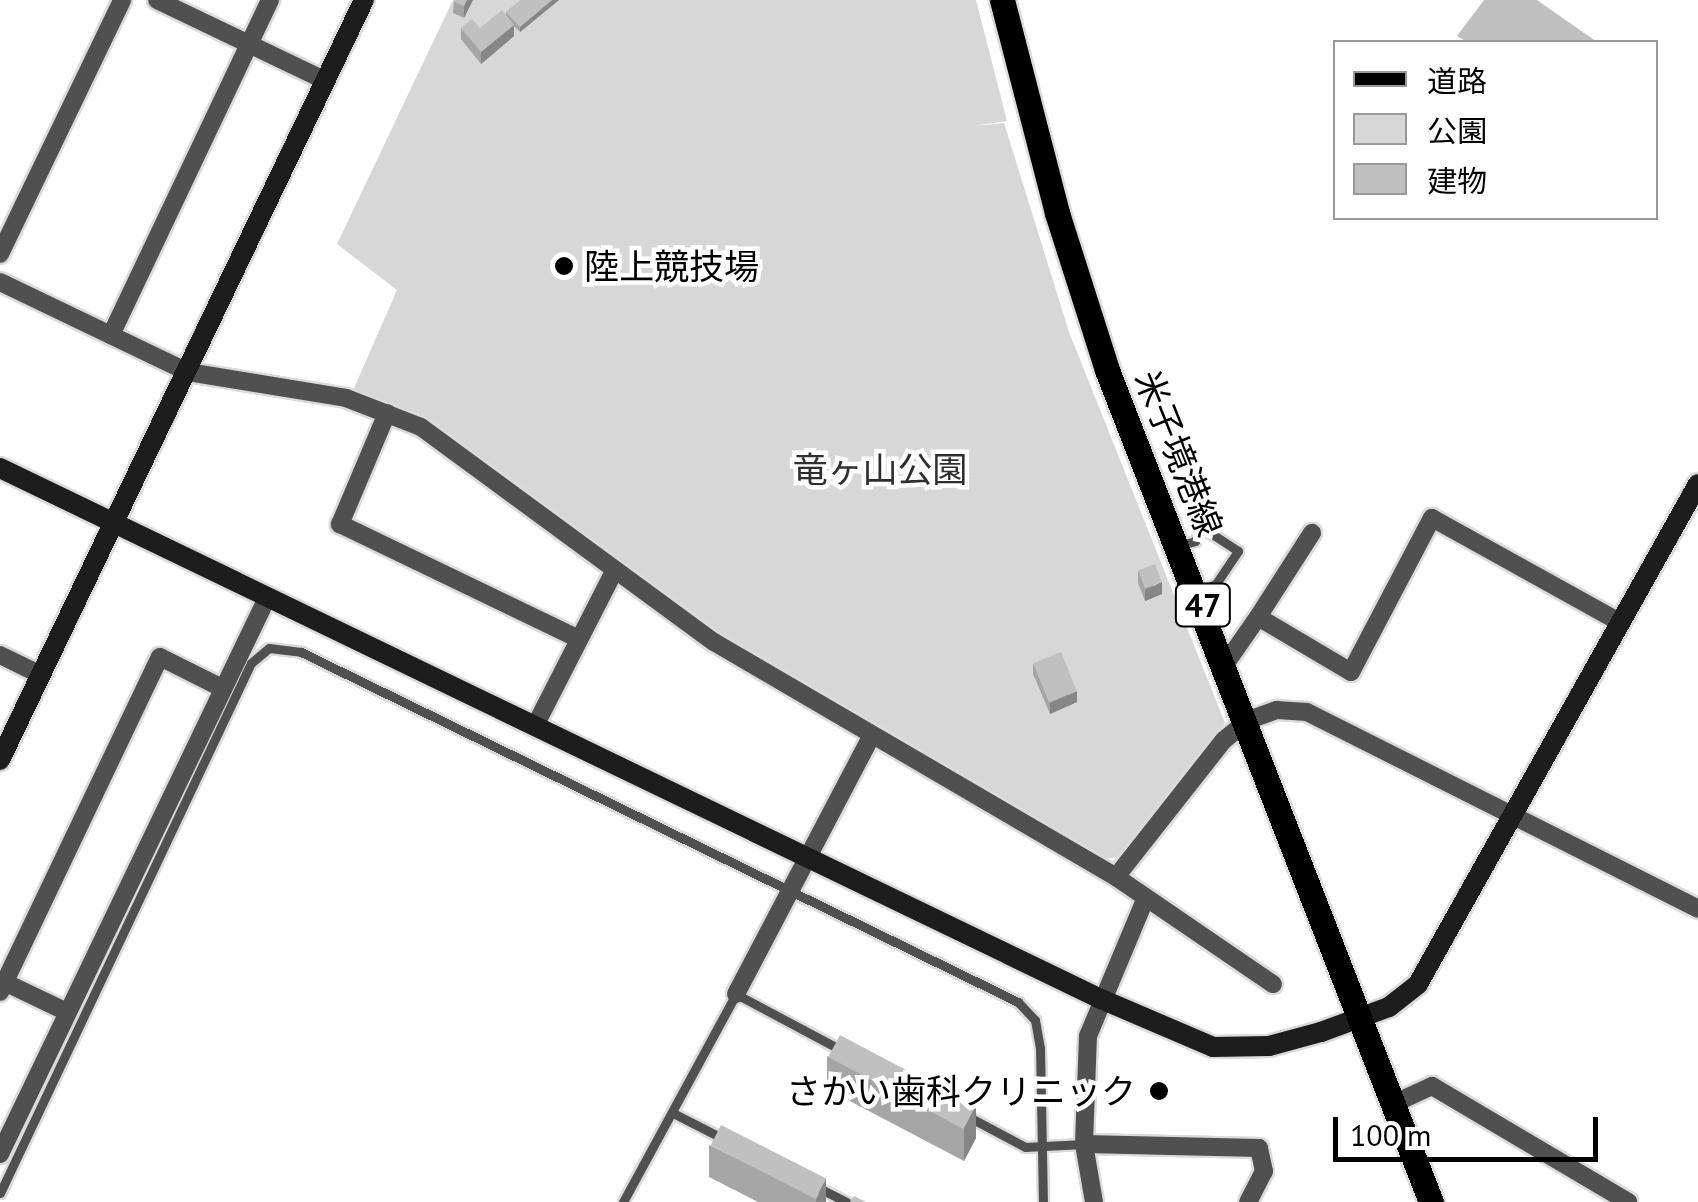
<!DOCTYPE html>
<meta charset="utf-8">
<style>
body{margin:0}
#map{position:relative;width:1698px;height:1202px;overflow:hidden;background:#fff;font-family:"PT Sans","Noto Sans JP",sans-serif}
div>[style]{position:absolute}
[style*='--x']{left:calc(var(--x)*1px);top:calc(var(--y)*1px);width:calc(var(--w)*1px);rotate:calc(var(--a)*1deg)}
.green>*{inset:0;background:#d7d7d7}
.roads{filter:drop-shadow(2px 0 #dbdbdb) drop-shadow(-2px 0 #dbdbdb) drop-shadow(0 2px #dbdbdb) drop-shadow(0 -2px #dbdbdb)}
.lane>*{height:9px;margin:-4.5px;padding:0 4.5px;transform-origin:4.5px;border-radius:4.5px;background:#505050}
.street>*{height:18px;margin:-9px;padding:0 9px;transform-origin:9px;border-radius:9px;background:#505050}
.secondary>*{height:20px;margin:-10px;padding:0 10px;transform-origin:10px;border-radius:10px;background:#1d1d1d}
.primary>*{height:25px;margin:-12.5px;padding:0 12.5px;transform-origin:12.5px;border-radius:12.5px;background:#000}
.wall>*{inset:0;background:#a5a5a5}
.shaded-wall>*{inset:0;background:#868686}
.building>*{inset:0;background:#c0c0c0;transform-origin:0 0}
.dots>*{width:28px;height:28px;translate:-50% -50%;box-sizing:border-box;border:5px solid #fff;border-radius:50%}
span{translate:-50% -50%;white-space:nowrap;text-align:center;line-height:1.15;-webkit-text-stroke:9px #fff;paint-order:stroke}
.shield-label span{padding:2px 8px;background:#fff;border:2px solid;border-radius:8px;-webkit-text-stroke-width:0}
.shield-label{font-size:32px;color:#000;font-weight:700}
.poi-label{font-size:35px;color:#000}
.left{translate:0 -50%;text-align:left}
.right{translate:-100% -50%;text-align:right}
.street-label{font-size:35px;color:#000}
.park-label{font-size:35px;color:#2e2e2e}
.legend{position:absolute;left:1333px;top:40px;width:325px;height:180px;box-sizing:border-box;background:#fff;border:2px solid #999;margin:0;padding:12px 18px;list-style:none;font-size:30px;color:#000}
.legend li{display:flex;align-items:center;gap:20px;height:50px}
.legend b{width:50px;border:2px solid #999}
.scale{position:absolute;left:1333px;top:1117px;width:265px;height:45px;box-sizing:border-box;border:5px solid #000;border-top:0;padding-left:12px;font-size:30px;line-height:35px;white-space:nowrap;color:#000;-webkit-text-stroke:8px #fff;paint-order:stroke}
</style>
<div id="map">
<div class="green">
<i style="clip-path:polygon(453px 0,976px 0,1007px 121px,973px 126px,1004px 123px,1069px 332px,1225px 723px,1120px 857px,1102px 859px,877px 733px,705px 626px,544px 505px,351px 395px,397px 290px,337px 244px)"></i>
</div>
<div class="roads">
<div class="lane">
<i style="--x:1178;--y:546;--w:18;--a:-16"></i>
<i style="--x:1195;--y:541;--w:15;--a:-58"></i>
<i style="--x:1203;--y:528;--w:42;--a:33.3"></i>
<i style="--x:1238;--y:551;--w:40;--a:124"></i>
<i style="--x:1216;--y:584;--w:21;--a:157"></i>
<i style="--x:673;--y:1113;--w:57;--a:27"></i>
<i style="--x:967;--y:1116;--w:66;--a:28.1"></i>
<i style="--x:1025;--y:1147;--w:59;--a:-2.9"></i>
<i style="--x:817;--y:1187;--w:33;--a:27"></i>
<i style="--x:0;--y:1193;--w:586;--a:-64.66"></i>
<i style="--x:251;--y:663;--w:23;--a:-40"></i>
<i style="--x:269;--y:648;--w:32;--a:7"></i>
<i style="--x:301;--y:652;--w:798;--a:26.02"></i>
<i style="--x:1018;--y:1002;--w:25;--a:47"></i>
<i style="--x:1035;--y:1020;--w:28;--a:80"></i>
<i style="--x:1040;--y:1048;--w:154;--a:88.9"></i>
<i style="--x:623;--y:1202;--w:237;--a:-61.5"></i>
<i style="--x:736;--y:994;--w:121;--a:28"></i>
</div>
<div class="street">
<i style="--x:157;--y:0;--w:187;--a:25.6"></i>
<i style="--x:0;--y:254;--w:282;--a:-64.3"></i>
<i style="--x:0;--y:282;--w:208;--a:25.6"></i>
<i style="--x:188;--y:372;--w:160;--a:9.3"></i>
<i style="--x:346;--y:398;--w:80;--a:21.1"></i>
<i style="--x:421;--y:427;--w:363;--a:36.3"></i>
<i style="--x:714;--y:642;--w:466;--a:30.3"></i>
<i style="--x:1116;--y:877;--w:190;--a:34.3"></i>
<i style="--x:111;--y:335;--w:371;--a:-64.6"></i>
<i style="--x:387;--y:413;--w:121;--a:112.9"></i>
<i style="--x:340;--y:524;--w:265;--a:25.7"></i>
<i style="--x:1258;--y:617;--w:100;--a:-57.3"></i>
<i style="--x:0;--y:655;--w:46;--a:26"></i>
<i style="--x:1226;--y:663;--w:56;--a:-55.2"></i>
<i style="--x:1258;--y:617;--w:108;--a:30.6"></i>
<i style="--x:1351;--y:672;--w:174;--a:-62.3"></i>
<i style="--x:1432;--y:518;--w:213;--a:29"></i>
<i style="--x:535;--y:726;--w:175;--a:-62.9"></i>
<i style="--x:1116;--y:877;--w:174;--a:-51.8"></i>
<i style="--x:1224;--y:740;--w:32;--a:-39"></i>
<i style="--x:1249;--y:720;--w:30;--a:-20"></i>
<i style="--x:1277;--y:710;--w:30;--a:4"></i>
<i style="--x:1307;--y:712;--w:438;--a:26.7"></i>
<i style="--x:0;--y:980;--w:74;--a:25.5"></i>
<i style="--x:0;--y:992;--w:371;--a:-64.5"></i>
<i style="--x:160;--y:657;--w:69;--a:26.6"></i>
<i style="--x:736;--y:994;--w:288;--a:-62.3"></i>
<i style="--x:1395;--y:1103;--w:41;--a:-24.7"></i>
<i style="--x:1432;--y:1086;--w:228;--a:30.6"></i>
<i style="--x:1084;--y:1144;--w:175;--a:1.3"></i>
<i style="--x:1259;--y:1148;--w:24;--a:78"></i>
<i style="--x:1264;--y:1171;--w:35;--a:117"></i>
<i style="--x:0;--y:1154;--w:615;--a:-64.35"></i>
<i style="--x:1094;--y:1202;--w:59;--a:-99.8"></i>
<i style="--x:1084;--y:1144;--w:108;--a:-87.9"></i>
<i style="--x:1088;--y:1036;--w:147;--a:-67.3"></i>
</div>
<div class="secondary">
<i style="--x:0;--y:468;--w:1222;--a:25.75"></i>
<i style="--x:1101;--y:999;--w:122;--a:23.2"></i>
<i style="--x:1213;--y:1047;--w:56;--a:-1"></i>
<i style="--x:1269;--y:1046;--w:54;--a:-15.1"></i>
<i style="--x:1321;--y:1032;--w:72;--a:-20.2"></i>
<i style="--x:1389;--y:1007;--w:37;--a:-38"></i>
<i style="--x:1418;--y:984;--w:573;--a:-60.75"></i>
<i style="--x:0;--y:760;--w:843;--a:-64.41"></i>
</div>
<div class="primary">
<i style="--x:1002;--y:0;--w:220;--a:75.5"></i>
<i style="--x:1057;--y:213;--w:165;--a:72.3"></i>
<i style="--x:1107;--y:370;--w:893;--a:68.72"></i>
</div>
</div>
<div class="wall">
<i style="clip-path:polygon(454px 0,473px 0,464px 18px,453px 13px)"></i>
<i style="clip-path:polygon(521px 0,559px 0,520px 32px,514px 26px,514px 36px,481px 64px,461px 39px,461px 28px,480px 28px,506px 16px,506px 12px)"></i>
<i style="clip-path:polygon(1138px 571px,1162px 594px,1145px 601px,1138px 583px)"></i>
<i style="clip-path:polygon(1033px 663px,1077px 702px,1050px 714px,1033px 674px)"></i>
<i style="clip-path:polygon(827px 1056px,976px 1106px,976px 1138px,964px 1161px,827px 1089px)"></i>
<i style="clip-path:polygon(709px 1145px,826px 1202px,758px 1202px,709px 1177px)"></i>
</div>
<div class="shaded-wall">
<i style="clip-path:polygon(467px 0,473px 0,464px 18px,464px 6px)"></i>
<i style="clip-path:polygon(552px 0,559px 0,520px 32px,520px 27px)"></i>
<i style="clip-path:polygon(514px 25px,514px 36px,481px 64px,481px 52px)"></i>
<i style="clip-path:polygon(1162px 582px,1162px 594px,1145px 601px,1145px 590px)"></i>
<i style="clip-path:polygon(1077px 691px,1077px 702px,1050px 714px,1050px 703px)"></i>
<i style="clip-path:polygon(976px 1106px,976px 1138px,964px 1161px,964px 1128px)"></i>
<i style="clip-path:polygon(826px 1178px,826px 1202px,816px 1202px,816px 1199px)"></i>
</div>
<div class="building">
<i style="clip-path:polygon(454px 0,467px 0,464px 6px,453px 1px)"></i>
<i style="clip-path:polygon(521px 0,552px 0,520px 27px,506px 12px)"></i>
<i style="clip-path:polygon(1484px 0,1537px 0,1597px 42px,1467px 42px,1457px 36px)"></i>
<i style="clip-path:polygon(502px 10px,514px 25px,481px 52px,461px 28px,472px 19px,480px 28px)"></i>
<i style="left:1155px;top:564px;width:19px;height:18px;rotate:69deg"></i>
<i style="left:1061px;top:652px;width:42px;height:30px;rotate:68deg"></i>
<i style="left:840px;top:1035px;width:153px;height:25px;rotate:28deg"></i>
<i style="left:721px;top:1125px;width:118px;height:23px;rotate:27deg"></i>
<i style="clip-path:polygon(854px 1196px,866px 1202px,850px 1202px)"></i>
</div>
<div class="dots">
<i style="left:564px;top:266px;background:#000"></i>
<i style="left:1159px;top:1091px;background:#000"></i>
</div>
<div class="shield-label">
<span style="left:1203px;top:605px">47</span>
</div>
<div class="poi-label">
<span class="left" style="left:584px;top:266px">陸上競技場</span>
<span class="right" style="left:1136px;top:1091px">さかい歯科クリニック</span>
</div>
<div class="street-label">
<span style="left:1179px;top:453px;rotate:68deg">米子境港線</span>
</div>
<div class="park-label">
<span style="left:880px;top:469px">竜ヶ山公園</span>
</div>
<ul class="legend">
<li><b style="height:12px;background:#000"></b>道路</li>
<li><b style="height:28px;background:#d7d7d7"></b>公園</li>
<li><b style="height:28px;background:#c0c0c0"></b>建物</li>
</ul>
<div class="scale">100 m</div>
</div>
